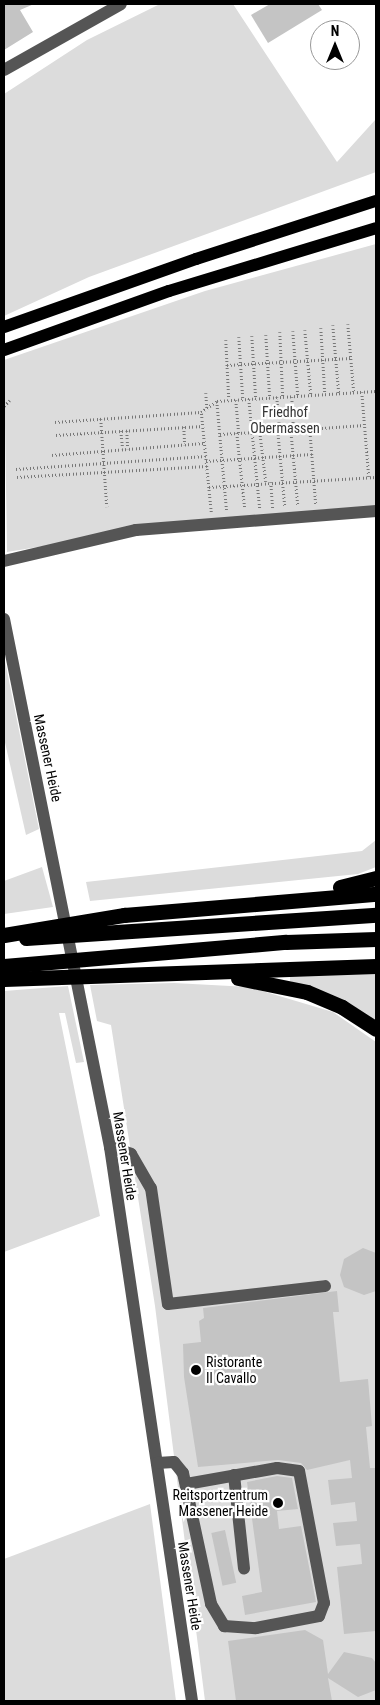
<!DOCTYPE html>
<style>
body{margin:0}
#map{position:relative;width:380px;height:1705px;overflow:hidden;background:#fff;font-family:"Roboto Condensed",sans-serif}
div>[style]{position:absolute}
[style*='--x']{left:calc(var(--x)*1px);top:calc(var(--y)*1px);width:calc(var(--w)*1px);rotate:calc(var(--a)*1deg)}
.green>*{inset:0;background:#dcdcdc}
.building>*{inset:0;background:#c4c4c4;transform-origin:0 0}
.path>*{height:2.5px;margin-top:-1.25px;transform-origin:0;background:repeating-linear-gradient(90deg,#777 0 1px,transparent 0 3.5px)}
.minor>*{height:12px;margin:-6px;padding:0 6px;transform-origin:6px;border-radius:6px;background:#555}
.major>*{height:12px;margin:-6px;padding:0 6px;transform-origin:6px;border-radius:6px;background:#000}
.highway>*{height:15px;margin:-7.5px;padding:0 7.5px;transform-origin:7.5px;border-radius:7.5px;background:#000}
.dots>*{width:14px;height:14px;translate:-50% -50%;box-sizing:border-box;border:2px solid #fff;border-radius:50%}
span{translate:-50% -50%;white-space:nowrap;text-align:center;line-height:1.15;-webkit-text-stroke:4.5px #fff;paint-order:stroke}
.park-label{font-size:14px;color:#333}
.street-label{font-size:14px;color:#000}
.poi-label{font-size:14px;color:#000}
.left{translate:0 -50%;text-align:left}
.right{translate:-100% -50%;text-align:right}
.frame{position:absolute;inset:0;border:5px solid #000;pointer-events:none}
.north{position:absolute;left:310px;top:20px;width:50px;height:50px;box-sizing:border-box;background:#fff;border:1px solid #999;border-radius:50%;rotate:0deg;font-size:14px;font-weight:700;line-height:20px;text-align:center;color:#000}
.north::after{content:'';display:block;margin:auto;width:18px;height:22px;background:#000;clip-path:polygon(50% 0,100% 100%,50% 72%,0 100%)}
</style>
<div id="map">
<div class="green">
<i style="clip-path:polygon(160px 4px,233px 4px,337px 162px,376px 119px,376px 172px,89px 277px,4px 316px,4px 94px,87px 40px)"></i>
<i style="clip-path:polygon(376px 244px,376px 507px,205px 520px,7px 552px,4px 360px,205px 291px)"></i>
<i style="clip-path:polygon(4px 656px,39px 829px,26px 835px,4px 738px)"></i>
<i style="clip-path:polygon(376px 840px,376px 867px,358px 874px,90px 901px,86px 882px,362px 851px)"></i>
<i style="clip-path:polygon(42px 867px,53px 907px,4px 914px,4px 881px)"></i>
<i style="clip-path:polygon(376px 974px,376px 1024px,345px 1003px,290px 981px,290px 975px)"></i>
<i style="clip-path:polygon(174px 983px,249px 987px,333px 1012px,376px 1042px,376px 1701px,205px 1701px,155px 1306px,111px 1025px,97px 1021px,90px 985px)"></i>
<i style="clip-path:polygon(68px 986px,84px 1062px,76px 1063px,65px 1013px,59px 1013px,100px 1216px,4px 1252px,4px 991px)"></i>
<i style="clip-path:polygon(150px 1504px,176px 1701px,4px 1701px,4px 1559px)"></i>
</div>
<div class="building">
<i style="clip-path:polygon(4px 4px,34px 4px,20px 10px,33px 32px,4px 50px)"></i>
<i style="clip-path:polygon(270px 4px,318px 4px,322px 10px,268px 43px,251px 15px)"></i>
<i style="clip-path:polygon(363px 1248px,376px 1253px,376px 1291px,364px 1295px,344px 1287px,340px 1275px,344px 1259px)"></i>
<i style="clip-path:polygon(337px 1291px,339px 1312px,333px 1312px,340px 1382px,368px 1379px,372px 1426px,366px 1427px,370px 1468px,376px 1468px,376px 1631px,344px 1634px,337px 1567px,362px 1564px,360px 1544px,336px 1546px,333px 1523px,357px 1521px,355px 1502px,331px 1505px,328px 1480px,352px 1478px,350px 1460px,307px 1470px,301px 1463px,278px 1460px,198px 1467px,184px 1377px,183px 1344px,201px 1342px,199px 1321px,204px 1318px,203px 1308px)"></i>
<i style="clip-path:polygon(277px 1476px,292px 1478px,298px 1509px,277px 1511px,279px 1529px,301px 1526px,316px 1602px,245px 1615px,242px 1596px,262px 1592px,247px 1482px)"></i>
<i style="left:225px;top:1530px;width:54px;height:14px;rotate:78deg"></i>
<i style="clip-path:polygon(305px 1630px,323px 1640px,328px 1674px,344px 1652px,372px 1658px,376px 1663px,376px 1690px,358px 1697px,328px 1678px,332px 1701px,236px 1701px,228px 1641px)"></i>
</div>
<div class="path">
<i style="--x:348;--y:324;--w:69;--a:85"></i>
<i style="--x:333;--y:325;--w:69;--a:85"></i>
<i style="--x:321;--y:328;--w:66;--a:86.5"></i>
<i style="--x:305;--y:330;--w:65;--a:84.7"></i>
<i style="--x:293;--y:331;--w:65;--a:85.6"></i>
<i style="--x:280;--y:332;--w:65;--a:87.4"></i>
<i style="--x:266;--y:335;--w:63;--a:86.4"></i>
<i style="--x:252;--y:336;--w:63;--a:86.4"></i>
<i style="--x:239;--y:337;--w:62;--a:86.3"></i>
<i style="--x:226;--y:340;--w:60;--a:87.1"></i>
<i style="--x:227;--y:365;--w:124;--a:-3.2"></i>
<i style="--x:362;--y:392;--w:85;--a:85.3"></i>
<i style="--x:206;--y:393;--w:15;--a:86"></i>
<i style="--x:277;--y:397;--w:34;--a:85"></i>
<i style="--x:292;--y:397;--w:33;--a:87"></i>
<i style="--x:294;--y:430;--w:70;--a:-4.1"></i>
<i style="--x:249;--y:399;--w:112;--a:84.3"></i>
<i style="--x:236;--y:400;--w:33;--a:85"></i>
<i style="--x:217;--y:401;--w:111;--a:84.9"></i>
<i style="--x:4;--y:406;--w:8;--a:-45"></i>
<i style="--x:101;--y:419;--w:88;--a:86.1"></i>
<i style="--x:55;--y:422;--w:146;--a:-3.9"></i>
<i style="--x:184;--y:427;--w:18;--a:87"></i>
<i style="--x:310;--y:429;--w:76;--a:85.5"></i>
<i style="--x:291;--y:430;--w:76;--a:84.7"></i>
<i style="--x:121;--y:431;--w:18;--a:84"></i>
<i style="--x:127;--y:431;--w:18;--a:87"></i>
<i style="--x:278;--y:431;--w:75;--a:84.7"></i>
<i style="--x:260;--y:432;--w:50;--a:83.2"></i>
<i style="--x:237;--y:433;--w:76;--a:84"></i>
<i style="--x:220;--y:434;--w:70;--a:-3.3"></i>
<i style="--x:56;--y:435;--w:147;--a:-3.5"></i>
<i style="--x:52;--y:455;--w:152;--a:-4.5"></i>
<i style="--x:206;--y:461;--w:106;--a:-3.8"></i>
<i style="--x:16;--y:469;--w:190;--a:-3.9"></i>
<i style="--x:17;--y:477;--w:190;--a:-3.3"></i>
<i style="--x:271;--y:482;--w:26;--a:86"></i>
<i style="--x:209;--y:487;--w:167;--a:-3.4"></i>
<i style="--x:211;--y:512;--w:100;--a:-95.7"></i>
<i style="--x:201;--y:412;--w:19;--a:-35"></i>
<i style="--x:217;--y:401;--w:159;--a:-3.6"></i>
</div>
<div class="minor">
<i style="--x:4;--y:70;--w:134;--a:-29.4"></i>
<i style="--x:4;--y:561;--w:136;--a:-13.2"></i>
<i style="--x:136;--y:530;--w:241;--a:-4.5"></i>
<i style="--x:4;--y:619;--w:539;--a:78.65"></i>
<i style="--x:110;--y:1147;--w:560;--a:81.58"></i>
<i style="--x:110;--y:1147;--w:22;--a:18"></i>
<i style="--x:131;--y:1154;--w:39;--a:60"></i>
<i style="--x:151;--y:1188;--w:117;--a:81.7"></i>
<i style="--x:168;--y:1304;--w:158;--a:-6.5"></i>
<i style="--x:157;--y:1463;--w:17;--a:-3"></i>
<i style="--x:174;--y:1462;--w:14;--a:51"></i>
<i style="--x:183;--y:1473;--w:134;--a:77.9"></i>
<i style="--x:211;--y:1604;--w:26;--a:59"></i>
<i style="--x:224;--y:1626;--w:32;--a:4"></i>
<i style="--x:256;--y:1628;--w:64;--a:-10.8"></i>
<i style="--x:319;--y:1616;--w:14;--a:-69"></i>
<i style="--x:324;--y:1603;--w:134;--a:-100.7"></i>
<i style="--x:299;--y:1471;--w:22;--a:-172"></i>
<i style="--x:277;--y:1468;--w:92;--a:170"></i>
<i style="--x:234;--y:1475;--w:94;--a:83.9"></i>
</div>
<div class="major">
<i style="--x:4;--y:327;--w:204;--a:-19.5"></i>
<i style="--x:196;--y:259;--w:189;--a:-17.9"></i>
<i style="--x:4;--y:350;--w:175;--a:-19.7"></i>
<i style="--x:169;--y:291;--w:216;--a:-16.9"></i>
</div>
<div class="highway">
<i style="--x:340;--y:887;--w:37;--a:-14"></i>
<i style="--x:4;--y:935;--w:122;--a:-9.5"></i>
<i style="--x:124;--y:915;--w:253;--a:-4.8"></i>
<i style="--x:26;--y:938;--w:351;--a:-3.8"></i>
<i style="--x:4;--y:966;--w:283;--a:-4.9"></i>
<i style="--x:286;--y:942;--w:90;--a:-1.9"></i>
<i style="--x:238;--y:978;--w:70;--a:11.5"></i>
<i style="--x:307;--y:992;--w:38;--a:23"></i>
<i style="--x:342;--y:1007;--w:40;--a:32.9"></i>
<i style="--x:4;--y:979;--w:372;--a:-2"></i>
</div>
<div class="dots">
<i style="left:196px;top:1370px;background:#000"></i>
<i style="left:278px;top:1503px;background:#000"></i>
</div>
<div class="park-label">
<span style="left:285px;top:420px">Friedhof<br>Obermassen</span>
</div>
<div class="street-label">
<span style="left:48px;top:758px;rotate:78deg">Massener Heide</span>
<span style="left:125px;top:1156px;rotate:81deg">Massener Heide</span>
<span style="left:190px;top:1586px;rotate:81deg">Massener Heide</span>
</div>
<div class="poi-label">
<span class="left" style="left:206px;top:1370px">Ristorante<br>Il Cavallo</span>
<span class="right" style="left:268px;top:1503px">Reitsportzentrum<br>Massener Heide</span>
</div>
<div class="frame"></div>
<div class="north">N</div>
</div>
